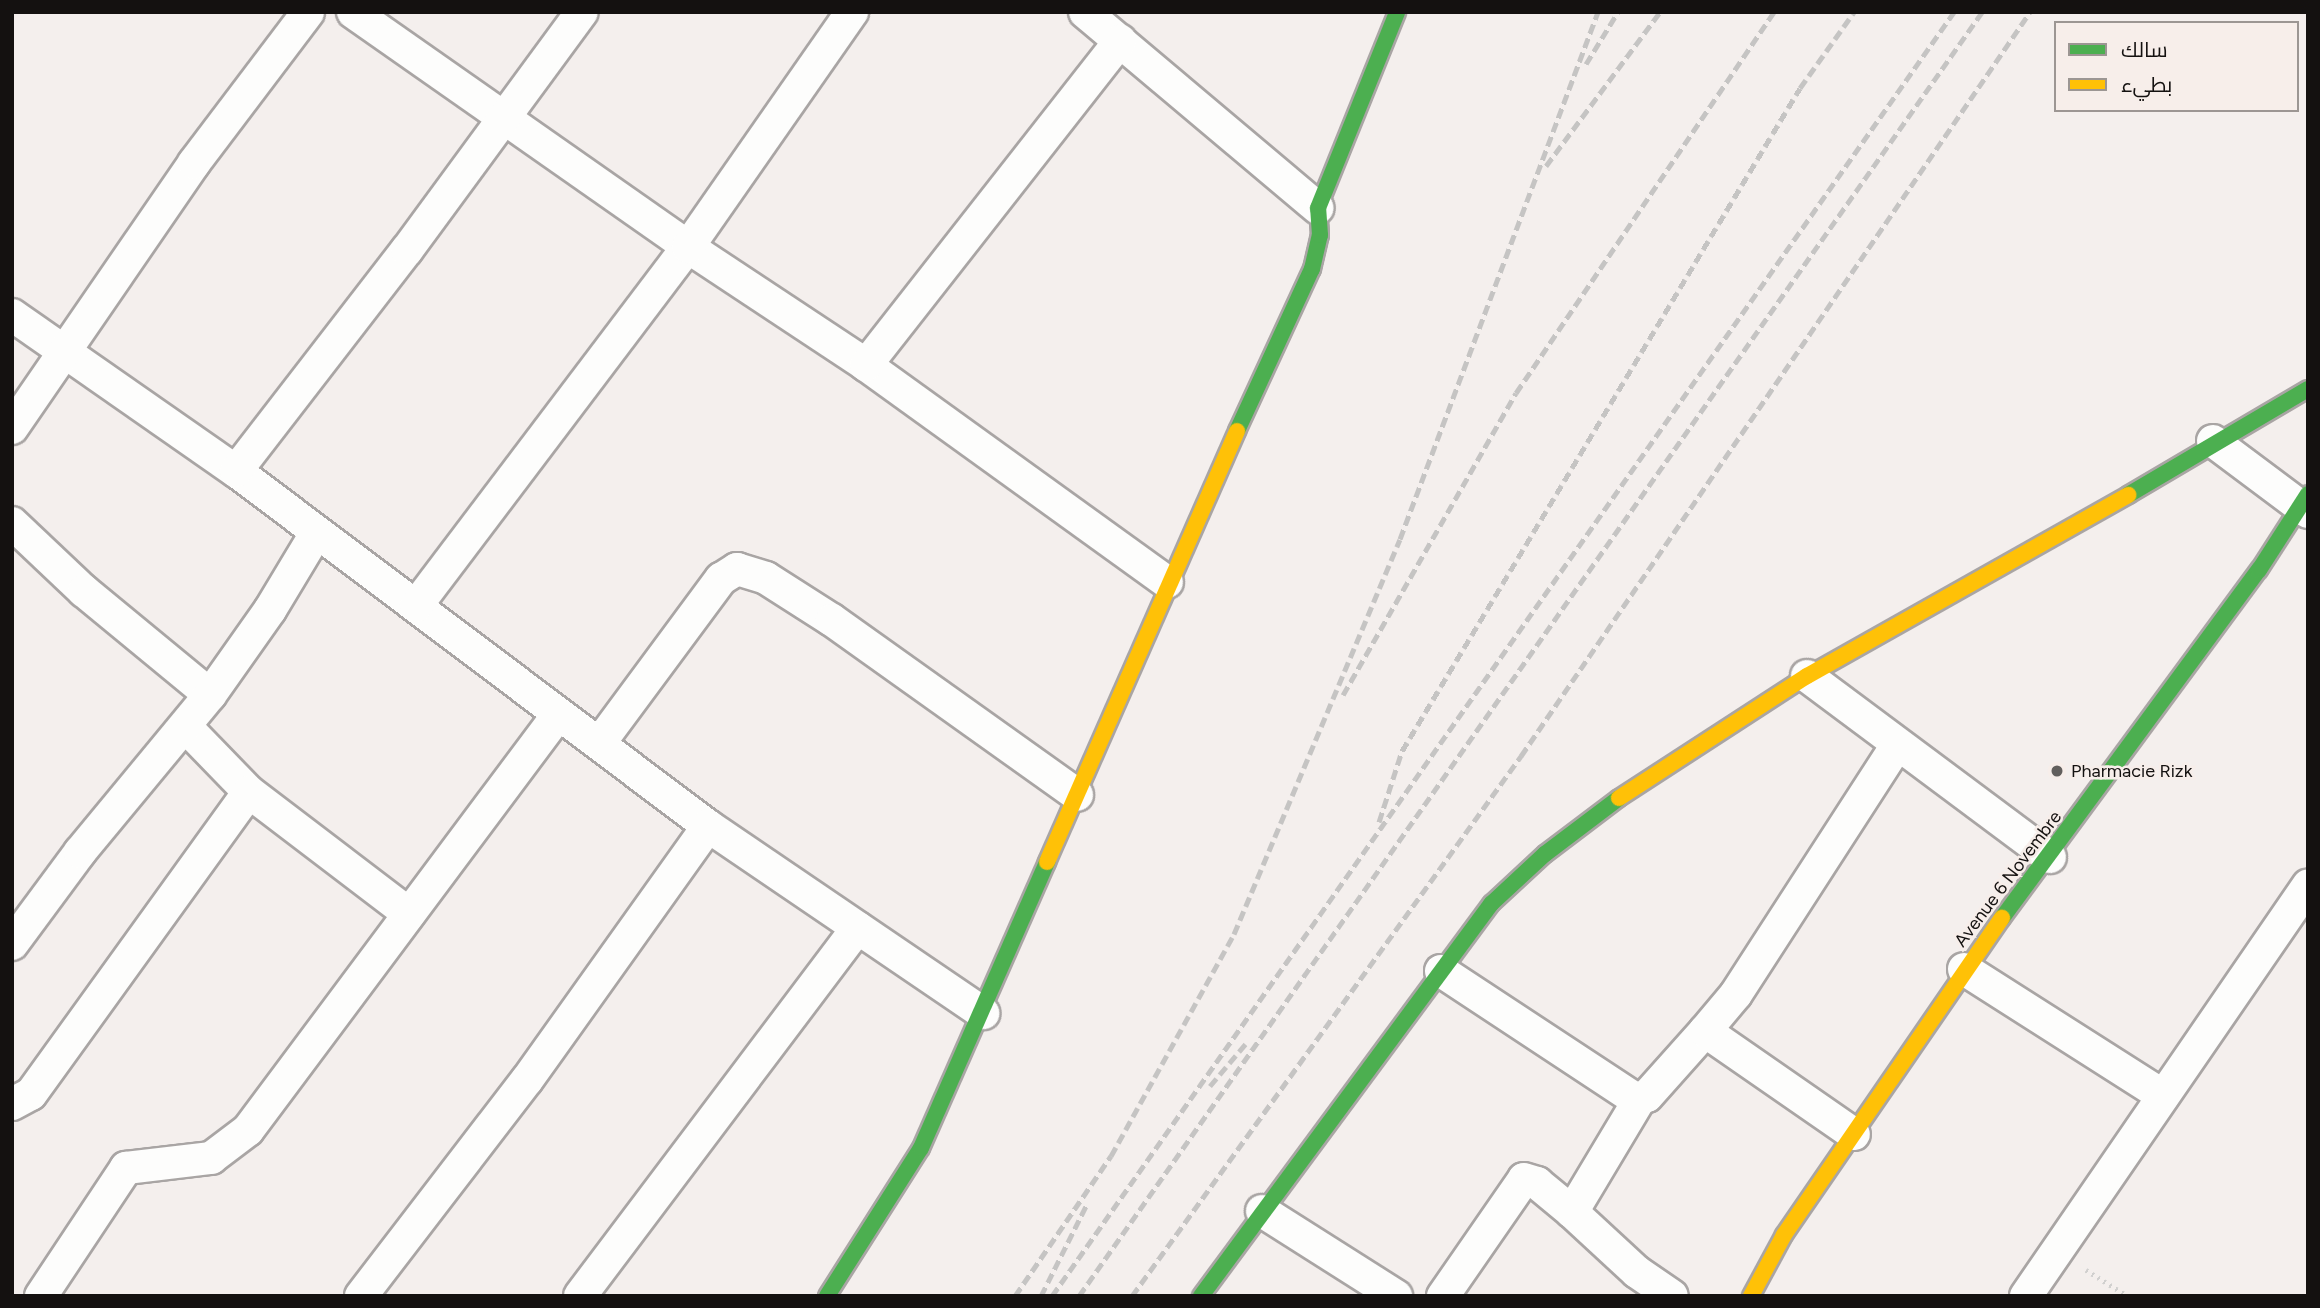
<!DOCTYPE html>
<meta charset="utf-8">
<style>
body{margin:0}
#map{position:relative;width:2320px;height:1308px;overflow:hidden;background:#f4efed;font-family:Figtree,Cairo,sans-serif}
div>[style]{position:absolute}
[style*='--x']{left:calc(var(--x)*1px);top:calc(var(--y)*1px);width:calc(var(--w)*1px);rotate:calc(var(--a)*1deg)}
.path>*{height:4.5px;margin-top:-2.25px;transform-origin:0;background:repeating-linear-gradient(90deg,#d1d0cf 0 2px,transparent 0 7px)}
.roads{filter:drop-shadow(2px 0 #a9a5a4) drop-shadow(-2px 0 #a9a5a4) drop-shadow(0 2px #a9a5a4) drop-shadow(0 -2px #a9a5a4)}
.street>*{height:32px;margin:-16px;padding:0 16px;transform-origin:16px;border-radius:16px;background:#fdfdfc}
.fast>*{height:16px;margin:-8px;padding:0 8px;transform-origin:8px;border-radius:8px;background:#4caf50}
.slow>*{height:16px;margin:-8px;padding:0 8px;transform-origin:8px;border-radius:8px;background:#ffc107}
.rail>*{height:5px;margin-top:-2.5px;transform-origin:0;background:repeating-linear-gradient(90deg,#c5c4c3 0 10px,transparent 0 15px)}
.dots>*{width:19px;height:19px;translate:-50% -50%;box-sizing:border-box;border:4px solid #f7eeea;border-radius:50%}
span{translate:-50% -50%;white-space:nowrap;text-align:center;line-height:1.15;-webkit-text-stroke:5px #f7eeea;paint-order:stroke}
.poi-label{font-size:18px;color:#141110}
.left{translate:0 -50%;text-align:left}
.street-label{font-size:18px;color:#141110}
.frame{position:absolute;inset:0;border:14px solid #141110;pointer-events:none}
.legend{position:absolute;left:2054px;top:21px;width:245px;height:91px;box-sizing:border-box;background:#f7eeea;border:2px solid #9c9693;margin:0;padding:9px 12px;list-style:none;font-size:21px;color:#141110}
.legend li{display:flex;align-items:center;gap:14px;height:35px}
.legend b{width:35px;border:2px solid #9c9693}
</style>
<div id="map">
<div class="path">
<i style="--x:2086;--y:1270;--w:49;--a:31.8"></i>
</div>
<div class="roads">
<div class="street">
<i style="--x:353;--y:12;--w:409;--a:35"></i>
<i style="--x:688;--y:247;--w:214;--a:33.5"></i>
<i style="--x:866;--y:365;--w:371;--a:35.8"></i>
<i style="--x:1085;--y:12;--w:304;--a:40.1"></i>
<i style="--x:12;--y:315;--w:273;--a:34.9"></i>
<i style="--x:236;--y:471;--w:591;--a:36.95"></i>
<i style="--x:708;--y:826;--w:333;--a:34.2"></i>
<i style="--x:866;--y:365;--w:412;--a:-51.9"></i>
<i style="--x:12;--y:428;--w:321;--a:-55.5"></i>
<i style="--x:194;--y:163;--w:189;--a:-52.9"></i>
<i style="--x:2213;--y:441;--w:119;--a:36.8"></i>
<i style="--x:236;--y:471;--w:279;--a:-52.3"></i>
<i style="--x:407;--y:250;--w:295;--a:-53.7"></i>
<i style="--x:12;--y:523;--w:99;--a:43.4"></i>
<i style="--x:84;--y:591;--w:163;--a:39.5"></i>
<i style="--x:416;--y:606;--w:450;--a:-52.9"></i>
<i style="--x:688;--y:247;--w:287;--a:-55.1"></i>
<i style="--x:1807;--y:676;--w:303;--a:36.7"></i>
<i style="--x:186;--y:727;--w:91;--a:45.9"></i>
<i style="--x:249;--y:792;--w:201;--a:37.3"></i>
<i style="--x:601;--y:741;--w:202;--a:-53.5"></i>
<i style="--x:721;--y:579;--w:19;--a:-32"></i>
<i style="--x:737;--y:569;--w:30;--a:17"></i>
<i style="--x:766;--y:578;--w:78;--a:32.5"></i>
<i style="--x:832;--y:620;--w:301;--a:35.5"></i>
<i style="--x:12;--y:944;--w:114;--a:-53.5"></i>
<i style="--x:80;--y:852;--w:204;--a:-50.4"></i>
<i style="--x:210;--y:695;--w:104;--a:-54.8"></i>
<i style="--x:270;--y:610;--w:87;--a:-59"></i>
<i style="--x:1964;--y:969;--w:236;--a:32.5"></i>
<i style="--x:1441;--y:971;--w:232;--a:33.4"></i>
<i style="--x:1635;--y:1099;--w:12;--a:-14"></i>
<i style="--x:1647;--y:1096;--w:87;--a:-48.3"></i>
<i style="--x:1705;--y:1031;--w:181;--a:34.7"></i>
<i style="--x:1705;--y:1031;--w:48;--a:-50"></i>
<i style="--x:1736;--y:994;--w:297;--a:-57.1"></i>
<i style="--x:12;--y:1104;--w:21;--a:-28"></i>
<i style="--x:31;--y:1094;--w:372;--a:-54.2"></i>
<i style="--x:1262;--y:1211;--w:159;--a:32.4"></i>
<i style="--x:1572;--y:1212;--w:88;--a:42.7"></i>
<i style="--x:1637;--y:1272;--w:42;--a:34.4"></i>
<i style="--x:41;--y:1296;--w:154;--a:-56.4"></i>
<i style="--x:126;--y:1168;--w:86;--a:-6.7"></i>
<i style="--x:211;--y:1158;--w:46;--a:-37.1"></i>
<i style="--x:248;--y:1130;--w:517;--a:-53.26"></i>
<i style="--x:361;--y:1296;--w:272;--a:-52.5"></i>
<i style="--x:527;--y:1080;--w:312;--a:-54.5"></i>
<i style="--x:580;--y:1296;--w:461;--a:-53"></i>
<i style="--x:1443;--y:1296;--w:142;--a:-55.3"></i>
<i style="--x:1524;--y:1179;--w:14;--a:17"></i>
<i style="--x:1537;--y:1183;--w:45;--a:39.6"></i>
<i style="--x:1572;--y:1212;--w:131;--a:-59.1"></i>
<i style="--x:2026;--y:1296;--w:498;--a:-55.5"></i>
</div>
<div class="fast">
<i style="--x:1237;--y:431;--w:179;--a:-65.2"></i>
<i style="--x:1312;--y:269;--w:35;--a:-77"></i>
<i style="--x:1320;--y:235;--w:27;--a:-94"></i>
<i style="--x:1318;--y:208;--w:211;--a:-68"></i>
<i style="--x:2128;--y:495;--w:209;--a:-30.5"></i>
<i style="--x:2002;--y:918;--w:433;--a:-53.6"></i>
<i style="--x:2259;--y:570;--w:90;--a:-57.2"></i>
<i style="--x:827;--y:1296;--w:175;--a:-57.6"></i>
<i style="--x:921;--y:1148;--w:313;--a:-66.2"></i>
<i style="--x:1201;--y:1296;--w:488;--a:-53.5"></i>
<i style="--x:1491;--y:904;--w:74;--a:-42.8"></i>
<i style="--x:1545;--y:854;--w:93;--a:-37.1"></i>
</div>
<div class="slow">
<i style="--x:1619;--y:798;--w:224;--a:-33"></i>
<i style="--x:1807;--y:676;--w:369;--a:-29.4"></i>
<i style="--x:1047;--y:862;--w:471;--a:-66.2"></i>
<i style="--x:1751;--y:1296;--w:69;--a:-61.6"></i>
<i style="--x:1784;--y:1235;--w:385;--a:-55.5"></i>
</div>
</div>
<div class="rail">
<i style="--x:1586;--y:64;--w:61;--a:-58.4"></i>
<i style="--x:1546;--y:166;--w:192;--a:-53.5"></i>
<i style="--x:1343;--y:695;--w:348;--a:-60.2"></i>
<i style="--x:1516;--y:393;--w:460;--a:-55.9"></i>
<i style="--x:1379;--y:822;--w:75;--a:-72.1"></i>
<i style="--x:1402;--y:751;--w:773;--a:-59.02"></i>
<i style="--x:1800;--y:88;--w:93;--a:-54.6"></i>
<i style="--x:1210;--y:1086;--w:59;--a:-49.8"></i>
<i style="--x:1015;--y:1296;--w:170;--a:-55.6"></i>
<i style="--x:1111;--y:1156;--w:254;--a:-61"></i>
<i style="--x:1234;--y:934;--w:428;--a:-67.2"></i>
<i style="--x:1400;--y:539;--w:563;--a:-69.41"></i>
<i style="--x:1041;--y:1296;--w:101;--a:-63.4"></i>
<i style="--x:1052;--y:1296;--w:1569;--a:-54.91"></i>
<i style="--x:1079;--y:1296;--w:1570;--a:-54.88"></i>
<i style="--x:1132;--y:1296;--w:666;--a:-54.23"></i>
<i style="--x:1521;--y:756;--w:901;--a:-55.62"></i>
</div>
<div class="dots">
<i style="left:2057px;top:771px;background:#625f5d"></i>
</div>
<div class="poi-label">
<span class="left" style="left:2071px;top:771px">Pharmacie Rizk</span>
</div>
<div class="street-label">
<span style="left:2008px;top:879px;rotate:-53deg">Avenue 6 Novembre</span>
</div>
<div class="frame"></div>
<ul class="legend">
<li><b style="height:9px;background:#4caf50"></b>سالك</li>
<li><b style="height:9px;background:#ffc107"></b>بطيء</li>
</ul>
</div>
